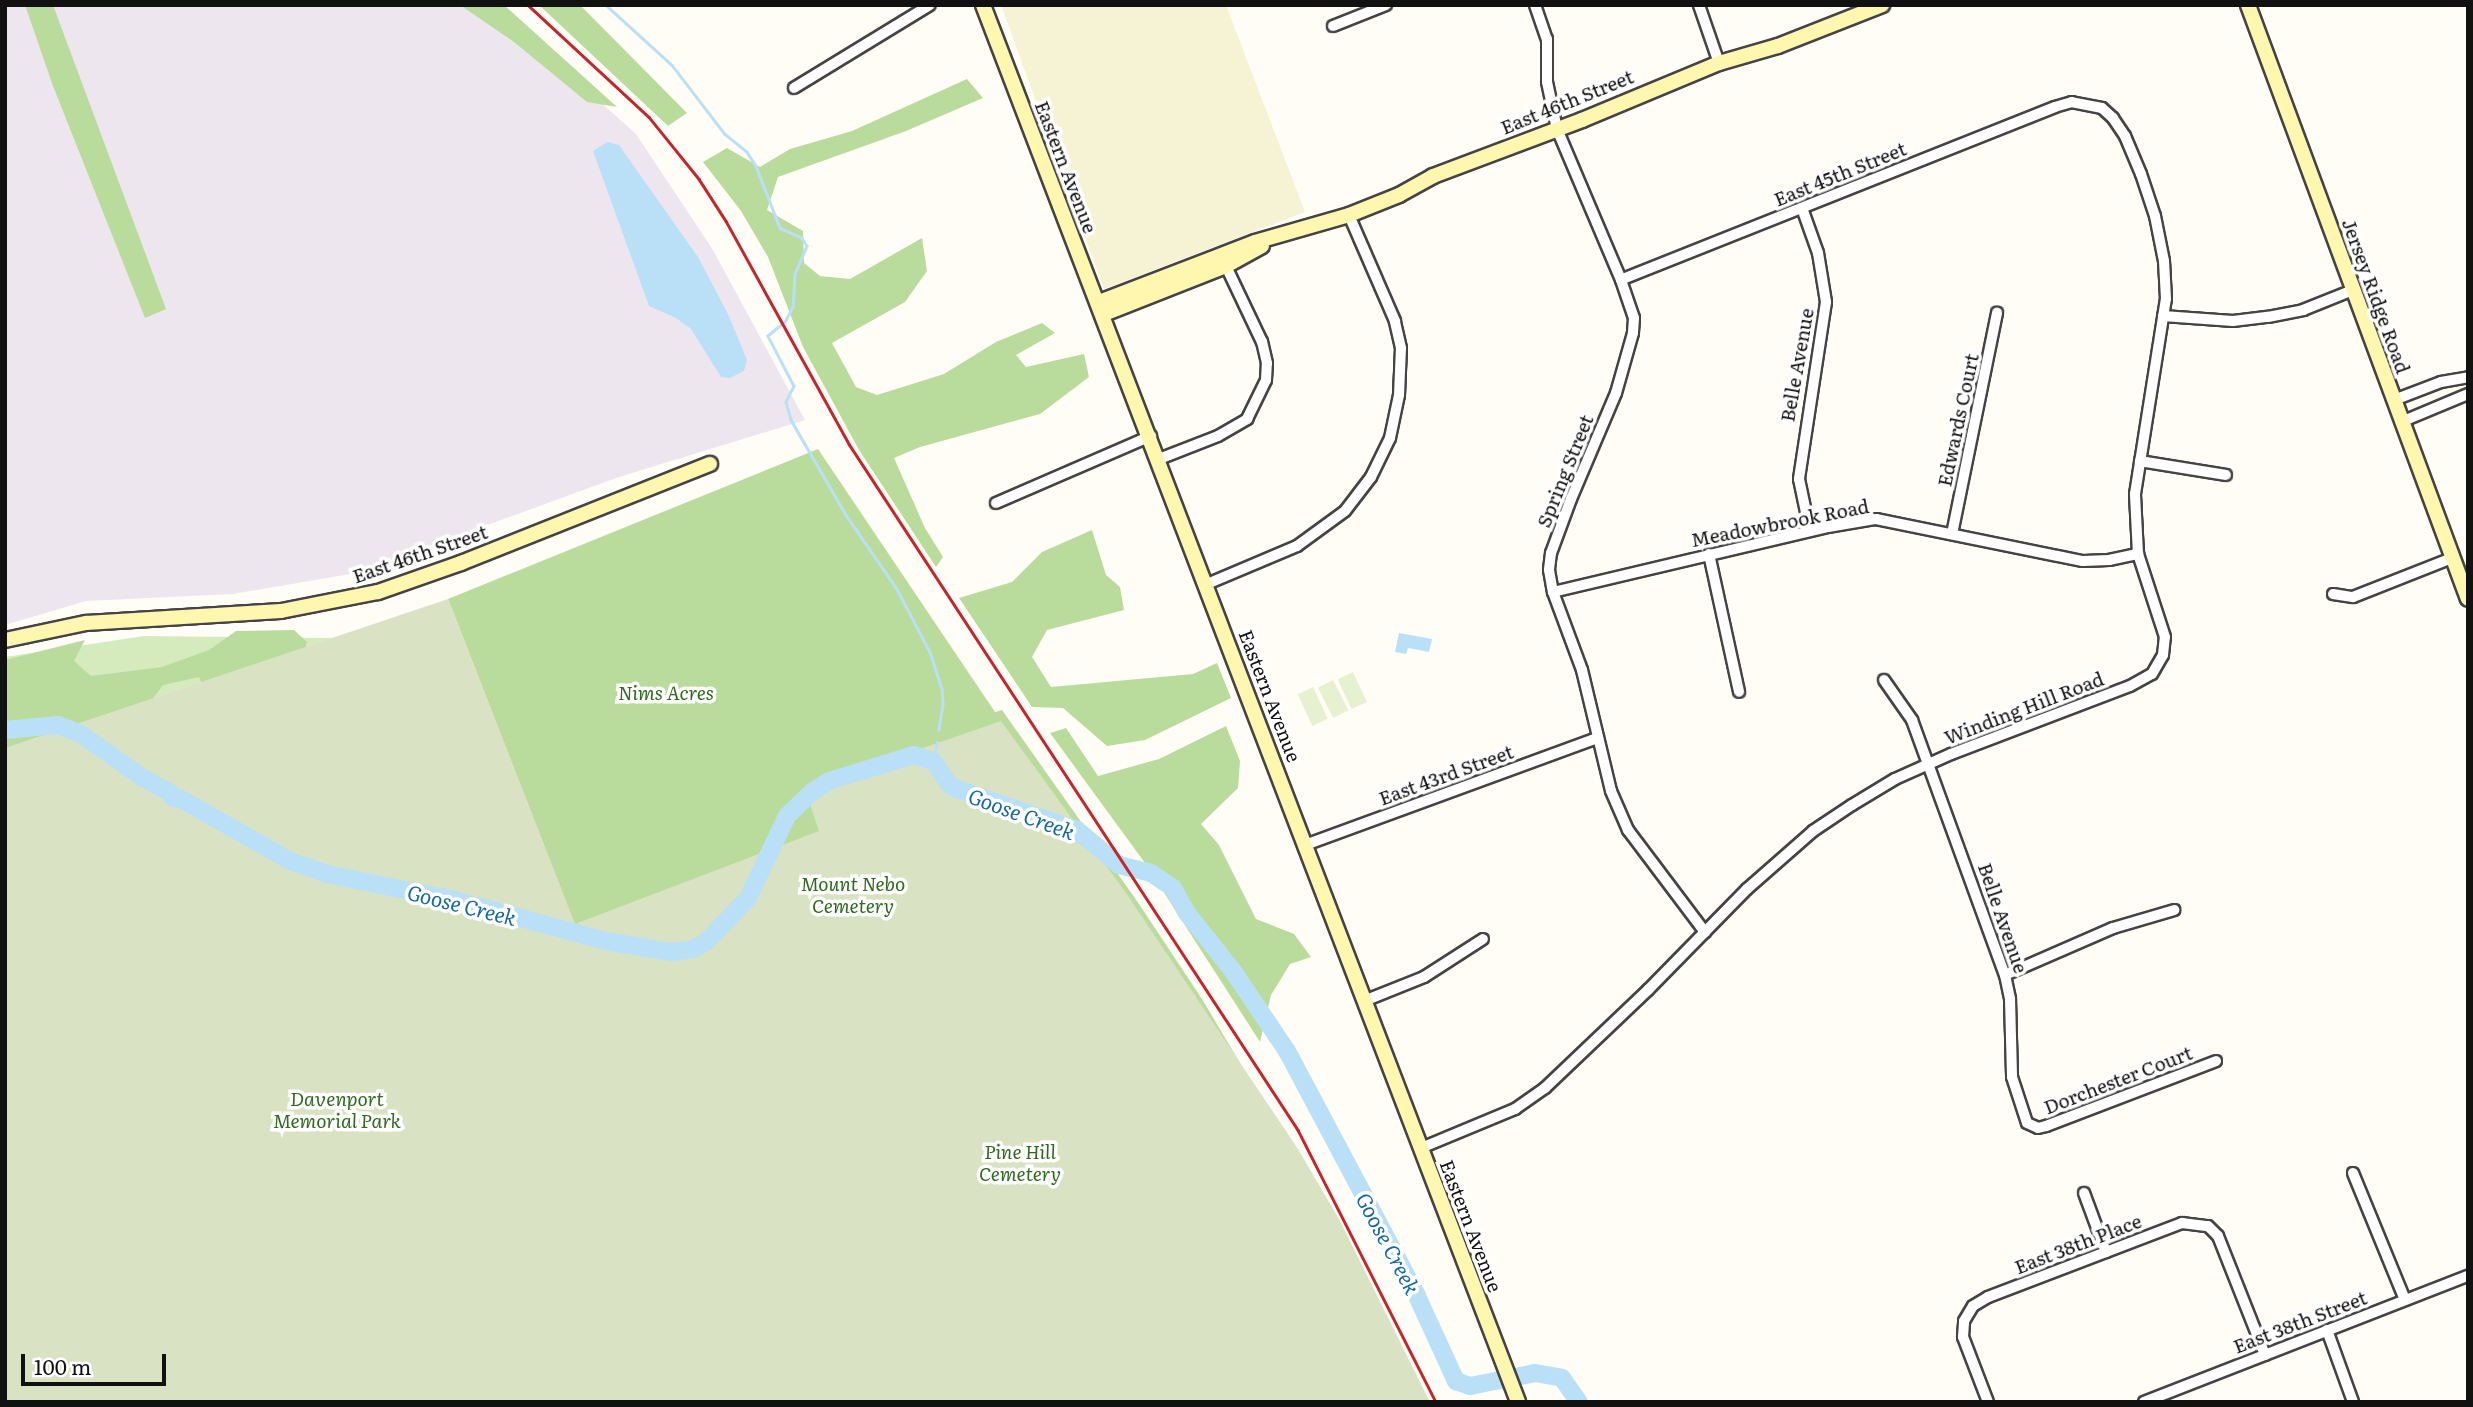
<!DOCTYPE html>
<style>
body{margin:0}
#map{position:relative;width:2473px;height:1407px;overflow:hidden;background:#fffdf5;font-family:Literata,serif}
div>[style]{position:absolute}
[style*='--x']{left:calc(var(--x)*1px);top:calc(var(--y)*1px);width:calc(var(--w)*1px);rotate:calc(var(--a)*1deg)}
.industrial>*{inset:0;background:#eee6ef}
.farmland>*{inset:0;background:#f6f3d4}
.green>*{inset:0;background:#d5ebbd}
.forest>*{inset:0;background:#b9dc9c}
.cemetery>*{inset:0;background:#d9e3c4}
.pitch>*{inset:0;background:#e6f2cf;transform-origin:0 0}
.water>*{inset:0;background:#b9e0f7}
.stream>*{height:2.5px;margin:-1.25px;padding:0 1.25px;transform-origin:1.25px;border-radius:1.25px;background:#b9e0f7}
.river>*{height:18px;margin:-9px;padding:0 9px;transform-origin:9px;border-radius:9px;background:#b9e0f7}
.roads{filter:drop-shadow(2px 0 #444) drop-shadow(-2px 0 #444) drop-shadow(0 2px #444) drop-shadow(0 -2px #444)}
.street>*{height:10px;margin:-5px;padding:0 5px;transform-origin:5px;border-radius:5px;background:#fff}
.secondary>*{height:14px;margin:-7px;padding:0 7px;transform-origin:7px;border-radius:7px;background:#fff6b0}
.rail>*{height:2.5px;margin:-1.25px;padding:0 1.25px;transform-origin:1.25px;border-radius:1.25px;background:#c4262e}
span{translate:-50% -50%;white-space:nowrap;text-align:center;line-height:1.15;-webkit-text-stroke:7px #fff;paint-order:stroke}
.street-label{font-size:19px;color:#111}
.park-label{font-size:19px;color:#2f6b1f;font-style:italic}
.water-label{font-size:21px;color:#1768a6;font-style:italic}
.frame{position:absolute;inset:0;border:7px solid #111;pointer-events:none}
.scale{position:absolute;left:21px;top:1354px;width:145px;height:32px;box-sizing:border-box;border:4px solid #111;border-top:0;padding-left:9px;font-size:21px;line-height:24px;white-space:nowrap;color:#111;-webkit-text-stroke:5px #fff;paint-order:stroke}
</style>
<div id="map">
<div class="industrial">
<i style="clip-path:polygon(5px 5px,492px 5px,636px 134px,713px 250px,805px 420px,619px 477px,356px 573px,233px 594px,86px 601px,5px 625px)"></i>
</div>
<div class="farmland">
<i style="clip-path:polygon(1001px 5px,1226px 5px,1305px 212px,1104px 289px)"></i>
</div>
<div class="green">
<i style="clip-path:polygon(144px 636px,333px 638px,5px 748px,5px 657px)"></i>
</div>
<div class="forest">
<i style="clip-path:polygon(25px 5px,53px 5px,166px 309px,145px 318px,53px 86px)"></i>
<i style="clip-path:polygon(460px 5px,504px 5px,617px 107px,587px 102px,514px 42px)"></i>
<i style="clip-path:polygon(539px 5px,580px 5px,687px 113px,668px 126px)"></i>
<i style="clip-path:polygon(967px 79px,983px 98px,906px 131px,778px 177px,767px 210px,803px 231px,804px 263px,820px 276px,850px 279px,922px 238px,927px 271px,905px 302px,832px 343px,856px 387px,877px 395px,944px 374px,996px 342px,1042px 323px,1055px 333px,1016px 355px,1026px 367px,1084px 354px,1089px 377px,1040px 414px,920px 447px,894px 458px,925px 528px,943px 557px,936px 567px,859px 450px,803px 347px,768px 257px,741px 211px,703px 162px,727px 148px,760px 167px,790px 149px,852px 131px)"></i>
<i style="clip-path:polygon(818px 449px,995px 712px,1002px 710px,1137px 901px,1202px 999px,1272px 1117px,680px 1004px,5px 751px,5px 660px,85px 640px,74px 661px,91px 676px,162px 667px,209px 650px,236px 631px,294px 630px,307px 642px,298px 674px,213px 708px,199px 677px,163px 685px,137px 720px,564px 897px,448px 599px)"></i>
<i style="clip-path:polygon(1092px 530px,1106px 575px,1120px 587px,1124px 610px,1047px 630px,1032px 657px,1051px 687px,1193px 674px,1217px 663px,1231px 698px,1145px 740px,1107px 746px,1063px 708px,1032px 707px,959px 598px,1012px 582px,1042px 552px)"></i>
<i style="clip-path:polygon(1226px 726px,1240px 761px,1238px 788px,1201px 824px,1219px 845px,1256px 919px,1294px 934px,1311px 957px,1290px 964px,1271px 995px,1260px 1042px,1145px 863px,1050px 733px,1066px 728px,1098px 776px,1159px 759px)"></i>
</div>
<div class="cemetery">
<i style="clip-path:polygon(448px 599px,575px 924px,819px 831px,805px 789px,1001px 721px,1126px 893px,1298px 1149px,1339px 1219px,1430px 1402px,5px 1402px,5px 748px)"></i>
</div>
<div class="pitch">
<i style="left:1353px;top:672px;width:33px;height:17px;rotate:65deg"></i>
<i style="left:1333px;top:680px;width:34px;height:17px;rotate:63deg"></i>
<i style="left:1313px;top:687px;width:35px;height:17px;rotate:65deg"></i>
</div>
<div class="water">
<i style="clip-path:polygon(607px 142px,619px 145px,698px 257px,728px 314px,747px 360px,744px 371px,730px 378px,721px 377px,691px 329px,676px 318px,649px 306px,593px 151px)"></i>
<i style="clip-path:polygon(1399px 633px,1432px 639px,1429px 652px,1408px 648px,1406px 654px,1395px 652px)"></i>
</div>
<div class="stream">
<i style="--x:606;--y:5;--w:89;--a:42.3"></i>
<i style="--x:672;--y:65;--w:87;--a:52.5"></i>
<i style="--x:725;--y:134;--w:28;--a:39"></i>
<i style="--x:747;--y:152;--w:17;--a:57"></i>
<i style="--x:756;--y:166;--w:66;--a:68.8"></i>
<i style="--x:780;--y:228;--w:24;--a:24"></i>
<i style="--x:802;--y:238;--w:9;--a:58"></i>
<i style="--x:807;--y:246;--w:30;--a:113"></i>
<i style="--x:795;--y:274;--w:33;--a:93"></i>
<i style="--x:793;--y:307;--w:17;--a:118"></i>
<i style="--x:785;--y:322;--w:22;--a:141"></i>
<i style="--x:768;--y:336;--w:56;--a:62.5"></i>
<i style="--x:794;--y:386;--w:18;--a:117"></i>
<i style="--x:786;--y:402;--w:19;--a:74"></i>
<i style="--x:791;--y:420;--w:110;--a:59.9"></i>
<i style="--x:846;--y:515;--w:90;--a:55.4"></i>
<i style="--x:897;--y:589;--w:71;--a:62.4"></i>
<i style="--x:930;--y:652;--w:39;--a:72"></i>
<i style="--x:942;--y:689;--w:15;--a:86"></i>
<i style="--x:943;--y:704;--w:26;--a:99"></i>
<i style="--x:933;--y:761;--w:19;--a:-78"></i>
</div>
<div class="river">
<i style="--x:5;--y:730;--w:53;--a:-5.4"></i>
<i style="--x:58;--y:725;--w:25;--a:21"></i>
<i style="--x:81;--y:734;--w:76;--a:35.4"></i>
<i style="--x:143;--y:778;--w:30;--a:28"></i>
<i style="--x:169;--y:792;--w:7;--a:56"></i>
<i style="--x:173;--y:798;--w:8;--a:7"></i>
<i style="--x:181;--y:799;--w:125;--a:29.6"></i>
<i style="--x:290;--y:861;--w:39;--a:19"></i>
<i style="--x:327;--y:874;--w:130;--a:11.6"></i>
<i style="--x:454;--y:900;--w:157;--a:15.1"></i>
<i style="--x:606;--y:941;--w:67;--a:9.5"></i>
<i style="--x:672;--y:952;--w:21;--a:-8"></i>
<i style="--x:693;--y:949;--w:16;--a:-30"></i>
<i style="--x:707;--y:941;--w:59;--a:-46.4"></i>
<i style="--x:748;--y:898;--w:91;--a:-64.6"></i>
<i style="--x:787;--y:816;--w:35;--a:-44"></i>
<i style="--x:812;--y:792;--w:20;--a:-33"></i>
<i style="--x:829;--y:781;--w:89;--a:-17"></i>
<i style="--x:914;--y:755;--w:20;--a:18"></i>
<i style="--x:933;--y:761;--w:29;--a:55"></i>
<i style="--x:950;--y:785;--w:8;--a:30"></i>
<i style="--x:957;--y:789;--w:127;--a:18.9"></i>
<i style="--x:1077;--y:830;--w:55;--a:39.8"></i>
<i style="--x:1119;--y:865;--w:33;--a:14"></i>
<i style="--x:1151;--y:873;--w:27;--a:34"></i>
<i style="--x:1173;--y:888;--w:29;--a:61"></i>
<i style="--x:1187;--y:913;--w:74;--a:51.6"></i>
<i style="--x:1233;--y:971;--w:97;--a:56"></i>
<i style="--x:1287;--y:1051;--w:277;--a:62"></i>
<i style="--x:1417;--y:1296;--w:94;--a:65.4"></i>
<i style="--x:1456;--y:1381;--w:15;--a:20"></i>
<i style="--x:1470;--y:1386;--w:66;--a:-11.3"></i>
<i style="--x:1535;--y:1373;--w:27;--a:10"></i>
<i style="--x:1562;--y:1378;--w:29;--a:55"></i>
</div>
<div class="roads">
<div class="street">
<i style="--x:1535;--y:5;--w:36;--a:71"></i>
<i style="--x:1547;--y:39;--w:43;--a:90"></i>
<i style="--x:1547;--y:82;--w:48;--a:78"></i>
<i style="--x:1557;--y:129;--w:164;--a:67"></i>
<i style="--x:1621;--y:280;--w:40;--a:71.1"></i>
<i style="--x:1634;--y:318;--w:15;--a:94"></i>
<i style="--x:1633;--y:333;--w:62;--a:105.8"></i>
<i style="--x:1616;--y:393;--w:115;--a:113"></i>
<i style="--x:1571;--y:499;--w:58;--a:110.3"></i>
<i style="--x:1551;--y:553;--w:17;--a:97"></i>
<i style="--x:1549;--y:570;--w:22;--a:80"></i>
<i style="--x:1553;--y:592;--w:83;--a:69.6"></i>
<i style="--x:1582;--y:670;--w:124;--a:76.5"></i>
<i style="--x:1611;--y:791;--w:43;--a:66.4"></i>
<i style="--x:1628;--y:830;--w:128;--a:53"></i>
<i style="--x:1699;--y:5;--w:61;--a:71"></i>
<i style="--x:1333;--y:26;--w:57;--a:-21.6"></i>
<i style="--x:794;--y:88;--w:159;--a:-31.4"></i>
<i style="--x:1802;--y:208;--w:48;--a:70.4"></i>
<i style="--x:1818;--y:253;--w:50;--a:80.7"></i>
<i style="--x:1826;--y:302;--w:179;--a:98.7"></i>
<i style="--x:1799;--y:479;--w:53;--a:78.1"></i>
<i style="--x:2163;--y:316;--w:70;--a:4.1"></i>
<i style="--x:2233;--y:321;--w:35;--a:-7"></i>
<i style="--x:2268;--y:317;--w:36;--a:-11"></i>
<i style="--x:2303;--y:310;--w:54;--a:-21.8"></i>
<i style="--x:2394;--y:400;--w:50;--a:-21"></i>
<i style="--x:2441;--y:382;--w:27;--a:-10"></i>
<i style="--x:2401;--y:422;--w:73;--a:-22.7"></i>
<i style="--x:1159;--y:459;--w:63;--a:-21.3"></i>
<i style="--x:1218;--y:436;--w:34;--a:-30"></i>
<i style="--x:1247;--y:419;--w:43;--a:-64"></i>
<i style="--x:1266;--y:380;--w:17;--a:-87"></i>
<i style="--x:1267;--y:363;--w:22;--a:-103"></i>
<i style="--x:1262;--y:342;--w:89;--a:-115.4"></i>
<i style="--x:2140;--y:461;--w:87;--a:9.2"></i>
<i style="--x:996;--y:503;--w:169;--a:-23.4"></i>
<i style="--x:1952;--y:534;--w:226;--a:-78.5"></i>
<i style="--x:1709;--y:554;--w:141;--a:77.7"></i>
<i style="--x:1207;--y:584;--w:98;--a:-22.9"></i>
<i style="--x:1297;--y:546;--w:59;--a:-36.1"></i>
<i style="--x:1345;--y:511;--w:43;--a:-52.6"></i>
<i style="--x:1371;--y:477;--w:43;--a:-64"></i>
<i style="--x:1390;--y:438;--w:44;--a:-78.2"></i>
<i style="--x:1399;--y:395;--w:47;--a:-87.6"></i>
<i style="--x:1401;--y:348;--w:28;--a:-103"></i>
<i style="--x:1395;--y:321;--w:116;--a:-113.5"></i>
<i style="--x:1553;--y:592;--w:283;--a:-13.3"></i>
<i style="--x:1828;--y:527;--w:49;--a:-9.5"></i>
<i style="--x:1876;--y:519;--w:211;--a:11.5"></i>
<i style="--x:2083;--y:561;--w:26;--a:-2"></i>
<i style="--x:2109;--y:560;--w:30;--a:-12"></i>
<i style="--x:2333;--y:594;--w:20;--a:9"></i>
<i style="--x:2353;--y:597;--w:106;--a:-21.5"></i>
<i style="--x:1884;--y:680;--w:49;--a:55"></i>
<i style="--x:1912;--y:720;--w:271;--a:70"></i>
<i style="--x:2005;--y:975;--w:25;--a:78"></i>
<i style="--x:2010;--y:999;--w:78;--a:88.5"></i>
<i style="--x:2012;--y:1077;--w:48;--a:71.9"></i>
<i style="--x:2027;--y:1123;--w:12;--a:24"></i>
<i style="--x:2038;--y:1128;--w:8;--a:-14"></i>
<i style="--x:2046;--y:1126;--w:182;--a:-20.9"></i>
<i style="--x:1305;--y:845;--w:312;--a:-20.1"></i>
<i style="--x:2005;--y:975;--w:118;--a:-23.5"></i>
<i style="--x:2113;--y:928;--w:64;--a:-16.4"></i>
<i style="--x:1364;--y:1001;--w:65;--a:-21.8"></i>
<i style="--x:1424;--y:977;--w:70;--a:-32.8"></i>
<i style="--x:1421;--y:1148;--w:102;--a:-22.5"></i>
<i style="--x:1515;--y:1109;--w:37;--a:-35"></i>
<i style="--x:1545;--y:1088;--w:142;--a:-43.6"></i>
<i style="--x:1648;--y:990;--w:141;--a:-45.6"></i>
<i style="--x:1747;--y:889;--w:88;--a:-41.3"></i>
<i style="--x:1813;--y:831;--w:47;--a:-33.7"></i>
<i style="--x:1852;--y:805;--w:50;--a:-31.2"></i>
<i style="--x:1895;--y:779;--w:61;--a:-24.1"></i>
<i style="--x:1951;--y:754;--w:191;--a:-20.8"></i>
<i style="--x:2130;--y:686;--w:25;--a:-29"></i>
<i style="--x:2152;--y:674;--w:22;--a:-60"></i>
<i style="--x:2163;--y:655;--w:18;--a:-84"></i>
<i style="--x:2165;--y:637;--w:87;--a:-108"></i>
<i style="--x:2138;--y:554;--w:60;--a:-92.9"></i>
<i style="--x:2135;--y:494;--w:197;--a:-81"></i>
<i style="--x:2166;--y:299;--w:38;--a:-93"></i>
<i style="--x:2164;--y:261;--w:46;--a:-101.3"></i>
<i style="--x:2155;--y:216;--w:44;--a:-108.4"></i>
<i style="--x:2141;--y:174;--w:41;--a:-112.8"></i>
<i style="--x:2125;--y:136;--w:22;--a:-124"></i>
<i style="--x:2113;--y:118;--w:15;--a:-138"></i>
<i style="--x:2102;--y:108;--w:31;--a:-169"></i>
<i style="--x:2072;--y:102;--w:18;--a:164"></i>
<i style="--x:2055;--y:107;--w:467;--a:158.3"></i>
<i style="--x:2353;--y:1173;--w:137;--a:67.7"></i>
<i style="--x:2084;--y:1193;--w:63;--a:69.6"></i>
<i style="--x:2327;--y:1330;--w:77;--a:70.1"></i>
<i style="--x:1988;--y:1402;--w:70;--a:-111"></i>
<i style="--x:1963;--y:1337;--w:16;--a:-86"></i>
<i style="--x:1964;--y:1321;--w:17;--a:-59"></i>
<i style="--x:1973;--y:1306;--w:17;--a:-31"></i>
<i style="--x:1988;--y:1297;--w:208;--a:-20.9"></i>
<i style="--x:2182;--y:1223;--w:26;--a:7"></i>
<i style="--x:2208;--y:1226;--w:14;--a:45"></i>
<i style="--x:2218;--y:1236;--w:128;--a:68.4"></i>
<i style="--x:2144;--y:1402;--w:348;--a:-21.3"></i>
</div>
<div class="secondary">
<i style="--x:983;--y:5;--w:1496;--a:69.04"></i>
<i style="--x:2248;--y:5;--w:633;--a:69.68"></i>
<i style="--x:1099;--y:302;--w:167;--a:-21"></i>
<i style="--x:1255;--y:242;--w:98;--a:-16"></i>
<i style="--x:1349;--y:215;--w:54;--a:-21.8"></i>
<i style="--x:1399;--y:195;--w:39;--a:-29"></i>
<i style="--x:1433;--y:176;--w:159;--a:-20.6"></i>
<i style="--x:1582;--y:120;--w:148;--a:-22.6"></i>
<i style="--x:1719;--y:63;--w:61;--a:-16.1"></i>
<i style="--x:1778;--y:46;--w:112;--a:-21.5"></i>
<i style="--x:1104;--y:314;--w:131;--a:-21.5"></i>
<i style="--x:1226;--y:266;--w:41;--a:-29.1"></i>
<i style="--x:5;--y:640;--w:83;--a:-11.9"></i>
<i style="--x:86;--y:623;--w:195;--a:-3.5"></i>
<i style="--x:281;--y:611;--w:99;--a:-11.1"></i>
<i style="--x:378;--y:592;--w:88;--a:-19.3"></i>
<i style="--x:461;--y:563;--w:268;--a:-21.7"></i>
</div>
</div>
<div class="rail">
<i style="--x:528;--y:5;--w:165;--a:42.8"></i>
<i style="--x:649;--y:117;--w:80;--a:51.1"></i>
<i style="--x:699;--y:179;--w:50;--a:57.3"></i>
<i style="--x:726;--y:221;--w:255;--a:61.1"></i>
<i style="--x:849;--y:444;--w:820;--a:56.79"></i>
<i style="--x:1298;--y:1130;--w:305;--a:63.1"></i>
</div>
<div class="street-label">
<span style="left:1567px;top:102px;rotate:-22deg">East 46th Street</span>
<span style="left:1066px;top:167px;rotate:69deg">Eastern Avenue</span>
<span style="left:1840px;top:174px;rotate:-22deg">East 45th Street</span>
<span style="left:2376px;top:296px;rotate:70deg">Jersey Ridge Road</span>
<span style="left:1797px;top:365px;rotate:-80deg">Belle Avenue</span>
<span style="left:1958px;top:420px;rotate:-78deg">Edwards Court</span>
<span style="left:1565px;top:471px;rotate:-68deg">Spring Street</span>
<span style="left:1780px;top:523px;rotate:-11deg">Meadowbrook Road</span>
<span style="left:420px;top:554px;rotate:-19deg">East 46th Street</span>
<span style="left:1270px;top:696px;rotate:69deg">Eastern Avenue</span>
<span style="left:2024px;top:708px;rotate:-21deg">Winding Hill Road</span>
<span style="left:1446px;top:775px;rotate:-20deg">East 43rd Street</span>
<span style="left:2003px;top:918px;rotate:71deg">Belle Avenue</span>
<span style="left:2118px;top:1080px;rotate:-21deg">Dorchester Court</span>
<span style="left:1471px;top:1226px;rotate:69deg">Eastern Avenue</span>
<span style="left:2078px;top:1244px;rotate:-21deg">East 38th Place</span>
<span style="left:2300px;top:1322px;rotate:-21deg">East 38th Street</span>
</div>
<div class="park-label">
<span style="left:666px;top:693px">Nims Acres</span>
<span style="left:853px;top:895px">Mount Nebo<br>Cemetery</span>
<span style="left:337px;top:1110px">Davenport<br>Memorial Park</span>
<span style="left:1020px;top:1163px">Pine Hill<br>Cemetery</span>
</div>
<div class="water-label">
<span style="left:1022px;top:813px;rotate:20deg">Goose Creek</span>
<span style="left:462px;top:904px;rotate:14deg">Goose Creek</span>
<span style="left:1389px;top:1243px;rotate:62deg">Goose Creek</span>
</div>
<div class="frame"></div>
<div class="scale">100 m</div>
</div>
